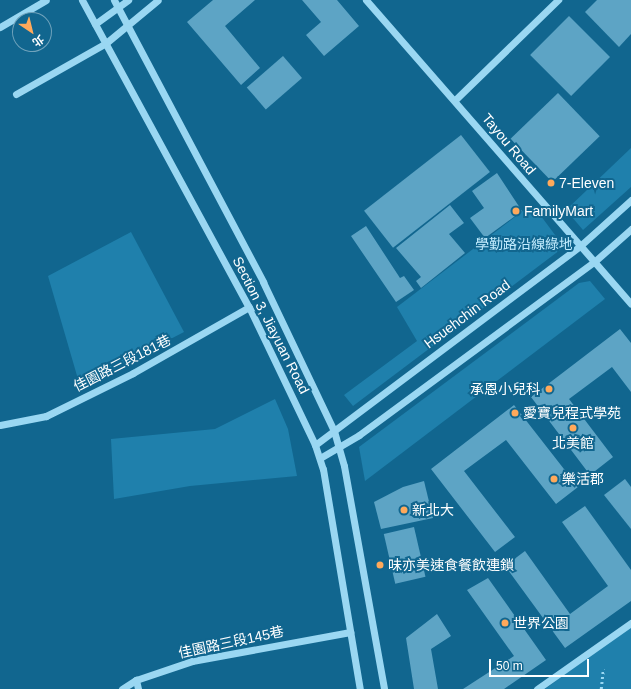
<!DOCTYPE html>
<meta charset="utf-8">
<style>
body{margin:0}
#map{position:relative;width:631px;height:689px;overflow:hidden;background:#11668f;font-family:Arial,"Noto Sans TC",sans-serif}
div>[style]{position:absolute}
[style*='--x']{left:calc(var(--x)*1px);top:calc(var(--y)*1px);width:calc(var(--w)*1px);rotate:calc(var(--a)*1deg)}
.green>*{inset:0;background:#1f80ac}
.building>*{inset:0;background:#5da4c5;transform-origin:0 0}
.path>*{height:2.5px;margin-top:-1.25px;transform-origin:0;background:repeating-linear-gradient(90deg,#9ad7f2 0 2px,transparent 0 5px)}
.minor>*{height:7px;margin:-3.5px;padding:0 3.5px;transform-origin:3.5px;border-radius:3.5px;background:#9ad7f2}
.dots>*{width:11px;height:11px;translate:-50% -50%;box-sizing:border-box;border:2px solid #11668f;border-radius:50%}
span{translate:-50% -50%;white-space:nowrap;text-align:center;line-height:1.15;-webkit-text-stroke:4px #11668f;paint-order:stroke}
.street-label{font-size:14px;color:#fff}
.poi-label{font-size:14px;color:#fff}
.left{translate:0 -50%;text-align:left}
.right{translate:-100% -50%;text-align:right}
.park-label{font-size:14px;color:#c1ebfd}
.north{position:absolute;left:12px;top:12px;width:40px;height:40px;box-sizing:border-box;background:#11668f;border:1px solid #70a3bc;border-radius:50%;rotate:145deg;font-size:11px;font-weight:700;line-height:16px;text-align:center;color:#fff}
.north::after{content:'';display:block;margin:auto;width:14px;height:18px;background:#ffa95b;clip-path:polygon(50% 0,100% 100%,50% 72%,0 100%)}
.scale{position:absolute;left:489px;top:659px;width:100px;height:18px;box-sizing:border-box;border:2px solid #fff;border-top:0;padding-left:5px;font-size:12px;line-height:14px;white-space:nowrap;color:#fff;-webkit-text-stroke:3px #11668f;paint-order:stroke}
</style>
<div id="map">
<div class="green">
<i style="clip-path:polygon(631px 148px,631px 187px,583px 230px,566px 210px)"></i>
<i style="clip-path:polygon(532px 204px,564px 247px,353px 406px,344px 395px,417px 341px,397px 307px)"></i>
<i style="clip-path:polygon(131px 232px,184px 332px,80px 386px,48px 276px)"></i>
<i style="clip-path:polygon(590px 281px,605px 299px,365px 481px,359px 447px,579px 283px)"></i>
<i style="clip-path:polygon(275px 399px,288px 429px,297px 476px,190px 486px,114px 499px,111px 439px,215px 429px)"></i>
<i style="clip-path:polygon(631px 626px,631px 689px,545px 689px)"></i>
</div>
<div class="building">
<i style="clip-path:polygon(213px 0,255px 0,225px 26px,260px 68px,241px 85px,187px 22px)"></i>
<i style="clip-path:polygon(302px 0,337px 0,359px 26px,324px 56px,306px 35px,321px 22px)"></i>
<i style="clip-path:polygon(597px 0,631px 0,631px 34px,619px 47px,585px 12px)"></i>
<i style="left:569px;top:16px;width:58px;height:55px;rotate:45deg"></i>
<i style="left:283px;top:56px;width:29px;height:48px;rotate:49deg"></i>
<i style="left:558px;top:93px;width:60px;height:66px;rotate:46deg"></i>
<i style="left:461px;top:135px;width:47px;height:123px;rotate:52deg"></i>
<i style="clip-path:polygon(497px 173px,522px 211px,485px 238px,470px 218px,484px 208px,472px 191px)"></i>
<i style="clip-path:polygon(450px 205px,464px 223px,449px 234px,465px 253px,421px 288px,416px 281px,421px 277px,396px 248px)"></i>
<i style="clip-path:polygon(366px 226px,400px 278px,404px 276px,414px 290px,396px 302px,351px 236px)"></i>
<i style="clip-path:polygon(620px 329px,631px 343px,631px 392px,612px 367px,569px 399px,613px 457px,590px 475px,531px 397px)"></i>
<i style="clip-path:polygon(514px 405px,578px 487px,556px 504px,506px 440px,464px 471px,515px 537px,495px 552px,431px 469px)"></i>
<i style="clip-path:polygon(625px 479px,631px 487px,631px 529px,604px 495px)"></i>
<i style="clip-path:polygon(424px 481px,433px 518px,381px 529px,374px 502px,403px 487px)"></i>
<i style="clip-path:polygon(585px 506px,631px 570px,631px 601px,565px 648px,505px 566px,525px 551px,570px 614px,608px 586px,562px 522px)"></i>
<i style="left:414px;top:527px;width:51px;height:31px;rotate:77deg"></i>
<i style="clip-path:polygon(488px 578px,546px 660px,504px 689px,463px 689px,514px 656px,467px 590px)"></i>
<i style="clip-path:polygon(437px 614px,451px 636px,431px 649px,438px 689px,414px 689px,406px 638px)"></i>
</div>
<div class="path">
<i style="--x:601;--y:689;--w:20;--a:-84"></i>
</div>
<div class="minor">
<i style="--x:82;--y:0;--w:349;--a:61.5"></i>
<i style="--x:249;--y:307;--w:153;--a:64.4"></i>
<i style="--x:315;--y:445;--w:25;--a:72"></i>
<i style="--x:323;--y:469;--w:223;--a:80.5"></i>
<i style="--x:114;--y:0;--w:319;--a:62.1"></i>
<i style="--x:263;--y:282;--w:165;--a:64.5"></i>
<i style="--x:334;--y:431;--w:36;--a:74"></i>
<i style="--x:344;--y:466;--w:227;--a:79.8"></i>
<i style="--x:366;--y:0;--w:403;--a:48.9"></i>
<i style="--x:95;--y:24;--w:41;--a:-36"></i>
<i style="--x:0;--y:27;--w:53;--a:-30.4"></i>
<i style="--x:16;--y:94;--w:103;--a:-29.5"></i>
<i style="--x:106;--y:43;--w:67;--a:-39.6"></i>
<i style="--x:455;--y:100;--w:144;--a:-44.2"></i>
<i style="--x:0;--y:425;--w:47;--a:-11.1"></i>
<i style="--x:46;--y:416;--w:97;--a:-26.3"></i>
<i style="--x:133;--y:373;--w:133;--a:-29.6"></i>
<i style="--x:315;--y:445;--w:331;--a:-36.9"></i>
<i style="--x:580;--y:246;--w:69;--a:-42"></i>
<i style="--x:320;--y:458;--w:45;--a:-30.5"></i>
<i style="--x:359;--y:435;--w:292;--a:-36.4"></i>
<i style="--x:594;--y:262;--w:50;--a:-41.7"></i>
<i style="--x:136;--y:680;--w:9;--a:77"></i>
<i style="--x:122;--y:689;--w:17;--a:-33"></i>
<i style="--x:136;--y:680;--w:59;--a:-18.7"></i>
<i style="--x:192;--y:661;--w:161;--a:-10.4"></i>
<i style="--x:537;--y:689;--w:115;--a:-35.1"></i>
</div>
<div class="dots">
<i style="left:551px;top:183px;background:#ffa95b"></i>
<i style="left:516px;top:211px;background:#ffa95b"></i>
<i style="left:549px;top:389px;background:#ffa95b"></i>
<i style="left:515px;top:413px;background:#ffa95b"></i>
<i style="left:573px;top:428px;background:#ffa95b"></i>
<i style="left:554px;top:479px;background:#ffa95b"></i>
<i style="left:404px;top:510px;background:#ffa95b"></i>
<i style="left:380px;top:565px;background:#ffa95b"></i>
<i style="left:505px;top:623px;background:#ffa95b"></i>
</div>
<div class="street-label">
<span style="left:509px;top:144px;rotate:50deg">Tayou Road</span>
<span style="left:467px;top:314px;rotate:-37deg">Hsuehchin Road</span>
<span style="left:271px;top:325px;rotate:63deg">Section 3, Jiayuan Road</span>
<span style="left:122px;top:363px;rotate:-27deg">佳園路三段181巷</span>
<span style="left:231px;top:642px;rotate:-12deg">佳園路三段145巷</span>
</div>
<div class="poi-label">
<span class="left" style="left:559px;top:183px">7-Eleven</span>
<span class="left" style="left:524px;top:211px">FamilyMart</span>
<span class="right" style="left:540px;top:389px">承恩小兒科</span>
<span class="left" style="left:523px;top:413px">愛寶兒程式學苑</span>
<span style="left:573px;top:443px">北美館</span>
<span class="left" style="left:562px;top:479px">樂活郡</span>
<span class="left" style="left:412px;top:510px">新北大</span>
<span class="left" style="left:388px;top:565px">味亦美速食餐飲連鎖</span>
<span class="left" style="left:513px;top:623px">世界公園</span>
</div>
<div class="park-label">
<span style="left:524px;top:244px">學勤路沿線綠地</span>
</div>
<div class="north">北</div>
<div class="scale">50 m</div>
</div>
